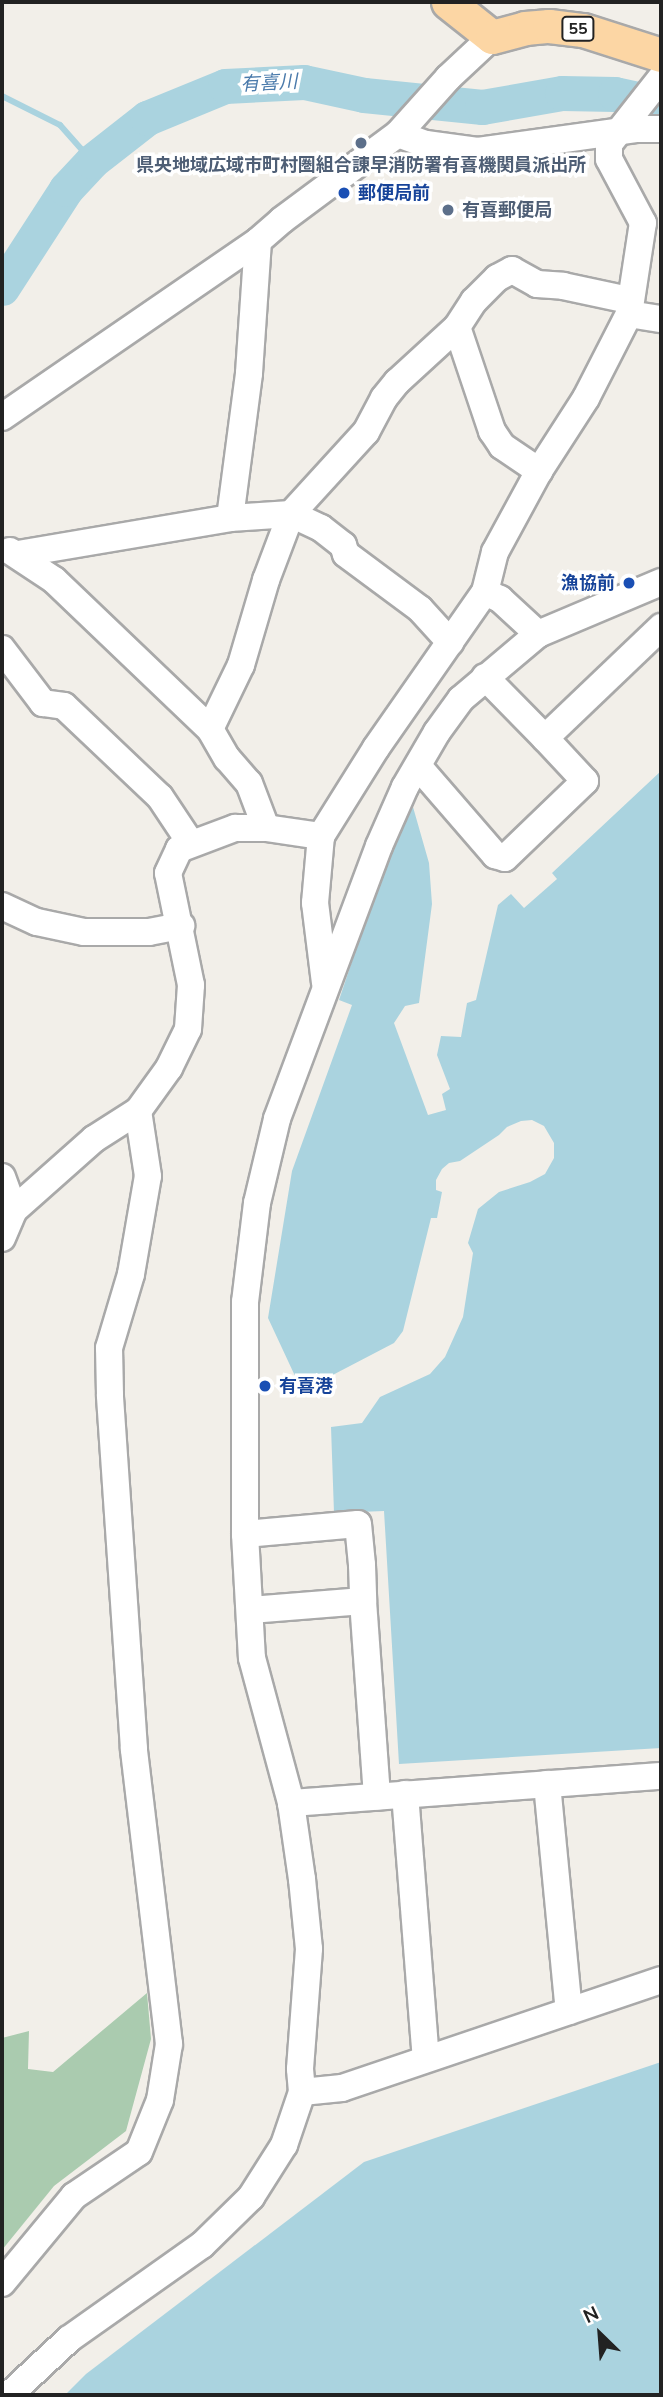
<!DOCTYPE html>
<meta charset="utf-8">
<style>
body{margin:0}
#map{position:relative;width:663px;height:2397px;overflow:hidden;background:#f2efe9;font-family:"Nunito Sans","Noto Sans JP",sans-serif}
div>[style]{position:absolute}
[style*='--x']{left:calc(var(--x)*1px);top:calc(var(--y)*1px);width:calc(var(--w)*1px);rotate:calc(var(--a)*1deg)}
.cemetery>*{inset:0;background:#aacbaf}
.water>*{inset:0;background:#aad3df}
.stream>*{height:6px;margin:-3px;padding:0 3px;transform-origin:3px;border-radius:3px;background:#aad3df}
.river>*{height:35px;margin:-17.5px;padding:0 17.5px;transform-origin:17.5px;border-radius:17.5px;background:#aad3df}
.roads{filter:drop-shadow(2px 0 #a9a9a9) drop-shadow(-2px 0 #a9a9a9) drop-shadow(0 2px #a9a9a9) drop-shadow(0 -2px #a9a9a9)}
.minor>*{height:26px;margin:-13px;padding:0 13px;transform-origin:13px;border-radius:13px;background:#fff}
.major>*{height:33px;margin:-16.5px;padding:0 16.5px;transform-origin:16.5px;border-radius:16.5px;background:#fcd6a4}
.dots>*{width:19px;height:19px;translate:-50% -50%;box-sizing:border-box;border:4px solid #fff;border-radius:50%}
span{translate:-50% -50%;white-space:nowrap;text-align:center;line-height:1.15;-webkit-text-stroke:7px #fff;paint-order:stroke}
.shield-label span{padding:2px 5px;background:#fff;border:2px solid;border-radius:5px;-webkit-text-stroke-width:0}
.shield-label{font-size:16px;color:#222;font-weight:700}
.service-label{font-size:18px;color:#4e5e75;font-weight:700}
.left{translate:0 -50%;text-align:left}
.transit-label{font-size:18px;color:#164399;font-weight:700}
.right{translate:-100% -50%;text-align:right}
.water-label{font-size:19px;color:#4a7aab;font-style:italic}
.frame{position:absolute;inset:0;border:4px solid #222;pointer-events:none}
.north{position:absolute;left:565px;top:2299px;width:70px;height:70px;-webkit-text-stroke:5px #fff;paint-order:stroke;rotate:335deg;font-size:19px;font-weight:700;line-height:28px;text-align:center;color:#222}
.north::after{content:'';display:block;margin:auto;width:24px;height:32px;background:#222;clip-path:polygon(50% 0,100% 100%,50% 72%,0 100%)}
</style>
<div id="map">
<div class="cemetery">
<i style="clip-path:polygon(147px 1993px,151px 2039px,126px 2131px,54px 2186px,2px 2250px,2px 2038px,29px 2031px,28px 2069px,53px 2072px)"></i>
</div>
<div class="water">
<i style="clip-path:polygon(661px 771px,661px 1748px,399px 1764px,384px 1511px,334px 1513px,331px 1427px,362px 1423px,380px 1397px,430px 1374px,445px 1357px,463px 1317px,473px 1253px,468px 1243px,478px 1209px,499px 1192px,530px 1182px,545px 1174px,554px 1158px,554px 1143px,544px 1126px,532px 1120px,521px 1121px,507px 1127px,499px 1135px,460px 1161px,449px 1163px,442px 1169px,436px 1180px,436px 1190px,442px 1192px,437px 1218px,431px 1218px,403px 1331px,394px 1343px,302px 1391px,268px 1318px,292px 1171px,352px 1005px,339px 1000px,390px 848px,413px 807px,429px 863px,432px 904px,419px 1003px,405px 1006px,394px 1023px,428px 1115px,446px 1110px,442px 1094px,450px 1089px,437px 1055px,441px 1036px,461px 1037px,467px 1003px,476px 1000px,498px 905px,511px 894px,524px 908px,557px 879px,552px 873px)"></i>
<i style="clip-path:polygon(661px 2062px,661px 2395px,65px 2395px,86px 2374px,364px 2162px)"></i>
</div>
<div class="stream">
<i style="--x:2;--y:96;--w:65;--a:26.6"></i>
<i style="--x:60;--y:125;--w:48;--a:48.4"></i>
</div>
<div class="river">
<i style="--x:2;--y:288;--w:118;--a:-57.1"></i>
<i style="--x:66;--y:189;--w:38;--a:-47"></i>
<i style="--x:92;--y:161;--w:70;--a:-38"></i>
<i style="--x:147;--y:118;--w:84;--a:-22.3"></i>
<i style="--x:225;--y:86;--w:79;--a:-2.9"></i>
<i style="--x:304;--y:82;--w:61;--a:12.2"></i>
<i style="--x:364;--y:95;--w:119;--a:5.8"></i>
<i style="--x:482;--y:107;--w:81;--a:-9.9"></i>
<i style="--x:562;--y:93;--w:53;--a:1.1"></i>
<i style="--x:615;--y:94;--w:47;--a:12.3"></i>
</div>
<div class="roads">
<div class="minor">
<i style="--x:398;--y:134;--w:30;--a:20"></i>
<i style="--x:426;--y:144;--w:52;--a:7.7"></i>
<i style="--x:478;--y:151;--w:161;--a:-7.9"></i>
<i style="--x:637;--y:129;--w:24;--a:0"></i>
<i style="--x:629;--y:314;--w:32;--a:9"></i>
<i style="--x:457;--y:327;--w:110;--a:71.4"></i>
<i style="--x:492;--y:431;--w:18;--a:56"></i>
<i style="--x:502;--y:446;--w:45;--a:34"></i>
<i style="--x:2;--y:417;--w:311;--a:-34.5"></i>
<i style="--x:258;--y:241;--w:32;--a:-41"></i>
<i style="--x:282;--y:220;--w:144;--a:-36.6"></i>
<i style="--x:398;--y:134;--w:75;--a:-48.2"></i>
<i style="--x:448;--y:78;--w:60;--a:-43"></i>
<i style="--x:230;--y:518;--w:146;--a:-82.5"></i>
<i style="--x:249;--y:373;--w:132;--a:-86.1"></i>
<i style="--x:10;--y:551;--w:53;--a:33.4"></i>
<i style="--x:54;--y:580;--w:216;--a:43.7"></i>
<i style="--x:210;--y:729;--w:34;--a:60"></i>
<i style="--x:227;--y:758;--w:33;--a:49"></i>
<i style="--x:249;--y:783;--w:48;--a:69.3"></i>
<i style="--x:18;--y:554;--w:215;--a:-9.6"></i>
<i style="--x:230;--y:518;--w:61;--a:-3.8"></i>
<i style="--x:291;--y:514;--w:33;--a:25"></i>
<i style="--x:321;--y:528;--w:28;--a:38"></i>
<i style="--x:343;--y:545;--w:9;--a:72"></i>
<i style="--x:346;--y:554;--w:92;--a:36.6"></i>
<i style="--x:420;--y:609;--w:45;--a:47.7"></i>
<i style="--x:661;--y:582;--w:134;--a:157.1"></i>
<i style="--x:538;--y:634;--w:101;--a:139.8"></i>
<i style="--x:461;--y:699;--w:41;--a:126"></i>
<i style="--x:437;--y:732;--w:64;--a:120.2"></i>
<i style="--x:405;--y:787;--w:64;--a:113.8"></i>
<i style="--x:379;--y:846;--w:291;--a:110.5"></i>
<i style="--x:277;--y:1119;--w:86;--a:103.4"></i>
<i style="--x:257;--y:1203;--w:100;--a:96.9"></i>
<i style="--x:245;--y:1302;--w:232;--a:90"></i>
<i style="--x:245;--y:1534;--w:124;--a:86.8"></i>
<i style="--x:252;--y:1658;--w:150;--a:74.9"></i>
<i style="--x:291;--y:1803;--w:77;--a:81.8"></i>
<i style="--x:302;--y:1879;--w:70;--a:84.3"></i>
<i style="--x:309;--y:1949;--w:120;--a:94.3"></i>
<i style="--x:300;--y:2069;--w:23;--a:85"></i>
<i style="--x:302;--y:2092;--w:40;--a:-5.7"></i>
<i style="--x:342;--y:2088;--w:337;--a:-18.7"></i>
<i style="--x:485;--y:592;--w:17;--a:25"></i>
<i style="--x:500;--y:599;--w:52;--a:42.6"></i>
<i style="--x:2;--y:649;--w:68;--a:52.8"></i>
<i style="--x:43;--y:703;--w:21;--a:8"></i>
<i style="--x:64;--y:706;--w:132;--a:43.5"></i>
<i style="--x:160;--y:797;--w:54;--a:56.3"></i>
<i style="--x:485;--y:677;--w:86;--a:45.5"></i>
<i style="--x:210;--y:729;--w:71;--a:-64.2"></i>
<i style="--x:241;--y:665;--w:89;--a:-73.6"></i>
<i style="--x:266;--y:580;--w:71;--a:-69.3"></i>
<i style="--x:291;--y:514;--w:111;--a:-47.6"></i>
<i style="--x:366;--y:432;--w:38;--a:-62"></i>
<i style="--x:384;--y:398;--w:21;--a:-51"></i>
<i style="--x:397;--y:382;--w:81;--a:-42.5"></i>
<i style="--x:457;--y:327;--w:31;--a:-57"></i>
<i style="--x:474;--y:301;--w:33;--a:-45"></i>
<i style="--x:497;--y:278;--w:17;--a:-28"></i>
<i style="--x:512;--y:270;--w:29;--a:29"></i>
<i style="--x:537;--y:284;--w:26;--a:4"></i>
<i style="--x:563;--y:286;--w:67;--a:12"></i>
<i style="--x:418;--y:766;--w:118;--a:49.1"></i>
<i style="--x:495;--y:855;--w:10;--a:17"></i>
<i style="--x:505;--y:858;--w:111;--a:-43.9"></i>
<i style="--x:585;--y:781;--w:59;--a:-132.9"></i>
<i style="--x:545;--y:738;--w:161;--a:-43.7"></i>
<i style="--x:2;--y:906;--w:38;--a:25"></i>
<i style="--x:37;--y:922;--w:48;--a:12"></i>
<i style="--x:84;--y:932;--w:65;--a:0"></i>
<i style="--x:149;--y:932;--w:33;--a:-11"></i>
<i style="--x:325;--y:983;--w:81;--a:-97.1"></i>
<i style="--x:315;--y:903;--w:67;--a:-84.9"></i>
<i style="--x:321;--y:836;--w:104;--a:-58"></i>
<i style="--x:376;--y:748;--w:190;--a:-55.1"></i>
<i style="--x:485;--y:592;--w:41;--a:-76"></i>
<i style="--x:495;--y:552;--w:92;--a:-61.5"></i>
<i style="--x:539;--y:471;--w:87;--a:-57.2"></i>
<i style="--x:586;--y:398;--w:94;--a:-62.9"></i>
<i style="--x:629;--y:314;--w:92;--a:-81.3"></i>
<i style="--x:643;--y:223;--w:72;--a:-118"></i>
<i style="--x:609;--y:159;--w:15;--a:-90"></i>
<i style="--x:609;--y:144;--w:84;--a:-51.8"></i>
<i style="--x:2;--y:1177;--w:35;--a:70"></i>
<i style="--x:2;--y:1238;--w:30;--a:-67"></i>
<i style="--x:14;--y:1210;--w:107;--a:-41.6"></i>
<i style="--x:94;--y:1139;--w:52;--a:-32.5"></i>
<i style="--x:138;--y:1111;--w:53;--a:-54.2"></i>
<i style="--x:169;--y:1068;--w:43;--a:-64"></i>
<i style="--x:188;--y:1029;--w:44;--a:-86.1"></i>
<i style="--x:191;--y:985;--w:114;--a:-101.6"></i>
<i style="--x:168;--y:873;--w:26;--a:-65"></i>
<i style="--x:179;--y:849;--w:60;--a:-20.6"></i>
<i style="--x:235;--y:828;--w:31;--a:0"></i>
<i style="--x:266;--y:828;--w:56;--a:8.3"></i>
<i style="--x:245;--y:1534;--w:113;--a:-5.1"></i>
<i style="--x:358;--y:1524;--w:41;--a:84.4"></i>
<i style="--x:362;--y:1565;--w:36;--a:88"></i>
<i style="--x:363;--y:1601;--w:113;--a:175.4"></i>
<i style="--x:363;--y:1601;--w:196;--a:85.9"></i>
<i style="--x:547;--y:1784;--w:228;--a:84.5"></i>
<i style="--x:405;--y:1794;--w:265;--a:85.5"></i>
<i style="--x:291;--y:1803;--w:371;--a:-4.2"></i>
<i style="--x:2;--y:2283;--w:113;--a:-50.4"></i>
<i style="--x:74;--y:2196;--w:78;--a:-34.1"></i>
<i style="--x:139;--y:2152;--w:56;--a:-68"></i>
<i style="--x:160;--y:2100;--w:57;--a:-80.9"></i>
<i style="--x:169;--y:2044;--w:297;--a:-96.8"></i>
<i style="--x:134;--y:1749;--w:355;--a:-93.9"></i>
<i style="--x:110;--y:1395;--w:47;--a:-91.2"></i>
<i style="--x:109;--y:1348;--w:77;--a:-73.4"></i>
<i style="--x:131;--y:1274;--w:99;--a:-80.2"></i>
<i style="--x:148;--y:1176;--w:66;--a:-98.7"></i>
<i style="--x:9;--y:2395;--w:82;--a:-43"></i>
<i style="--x:69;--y:2339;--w:163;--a:-35.3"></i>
<i style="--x:202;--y:2245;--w:69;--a:-44.4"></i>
<i style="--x:251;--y:2197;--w:62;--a:-57.6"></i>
<i style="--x:284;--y:2145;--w:56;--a:-71.2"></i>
</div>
<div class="major">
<i style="--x:448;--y:2;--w:56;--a:38.5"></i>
<i style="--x:492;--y:37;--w:34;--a:-15"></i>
<i style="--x:525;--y:28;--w:24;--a:-5"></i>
<i style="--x:549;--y:26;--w:34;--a:7"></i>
<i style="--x:583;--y:30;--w:82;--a:17.8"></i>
</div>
</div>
<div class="dots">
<i style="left:361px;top:143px;background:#5c6f8a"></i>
<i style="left:344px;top:193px;background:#1a4fb4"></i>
<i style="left:448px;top:210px;background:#5c6f8a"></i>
<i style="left:629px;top:583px;background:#1a4fb4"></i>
<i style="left:265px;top:1386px;background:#1a4fb4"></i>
</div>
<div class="shield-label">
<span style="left:578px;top:29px">55</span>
</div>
<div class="service-label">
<span style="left:361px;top:165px">県央地域広域市町村圏組合諌早消防署有喜機関員派出所</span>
<span class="left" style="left:462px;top:210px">有喜郵便局</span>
</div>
<div class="transit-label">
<span class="left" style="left:358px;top:193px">郵便局前</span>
<span class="right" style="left:615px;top:583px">漁協前</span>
<span class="left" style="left:279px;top:1386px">有喜港</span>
</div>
<div class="water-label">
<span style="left:269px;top:84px;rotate:-3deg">有喜川</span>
</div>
<div class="frame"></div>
<div class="north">N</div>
</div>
